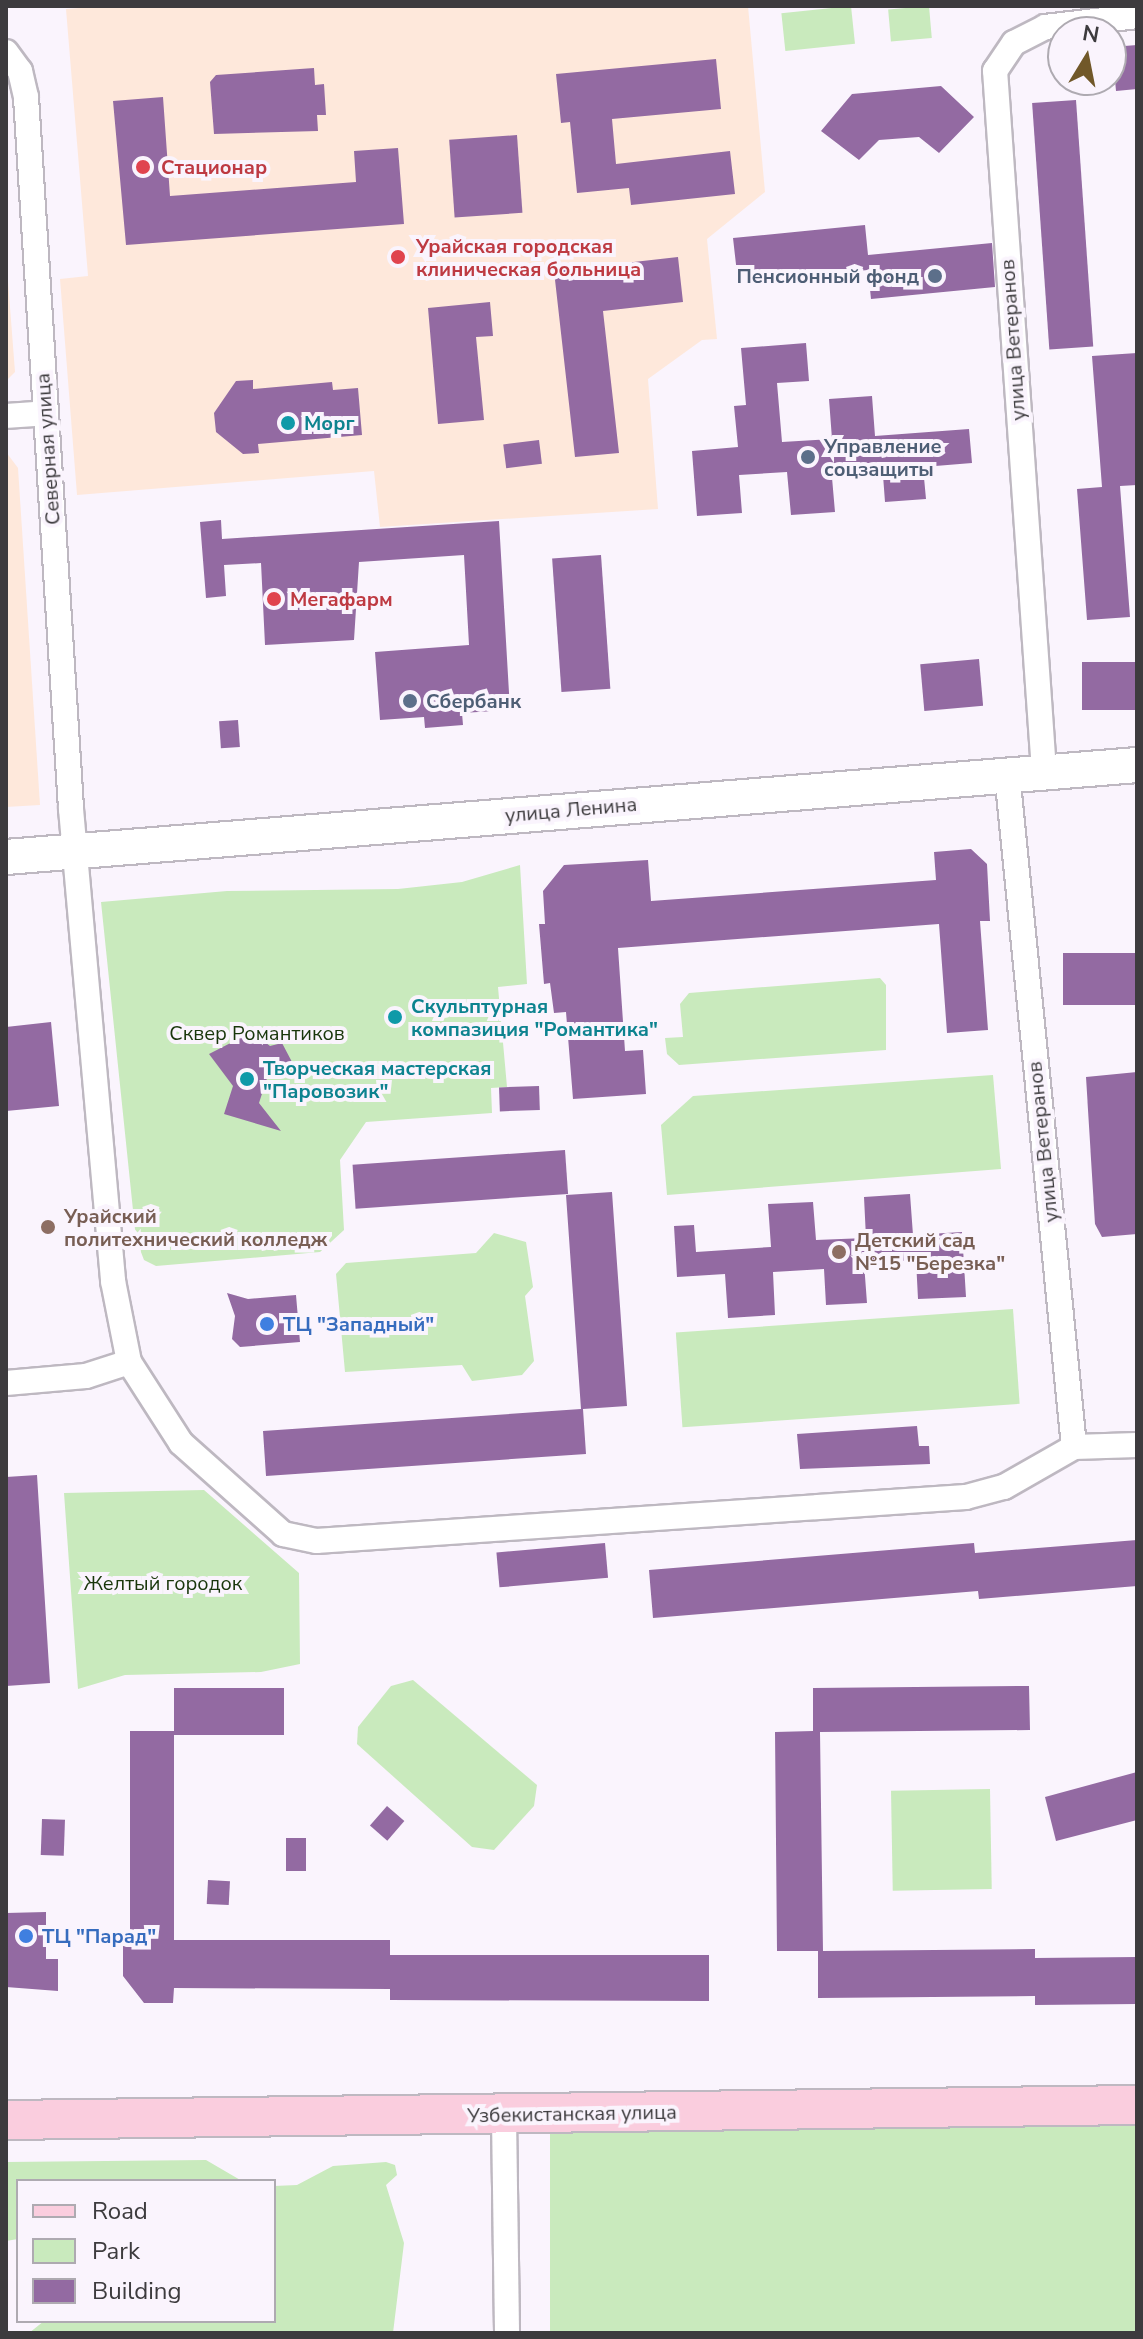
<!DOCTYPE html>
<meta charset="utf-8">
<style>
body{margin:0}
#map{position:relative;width:1143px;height:2339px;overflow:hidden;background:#faf4fd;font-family:"Nunito Sans",sans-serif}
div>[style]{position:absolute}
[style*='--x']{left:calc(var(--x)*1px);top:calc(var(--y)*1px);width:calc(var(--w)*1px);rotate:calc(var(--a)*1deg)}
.medical>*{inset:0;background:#fee8db}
.green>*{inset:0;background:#c9eabd;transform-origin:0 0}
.building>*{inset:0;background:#936aa2;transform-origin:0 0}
.roads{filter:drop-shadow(2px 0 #beb8c1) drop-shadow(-2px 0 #beb8c1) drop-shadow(0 2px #beb8c1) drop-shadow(0 -2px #beb8c1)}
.street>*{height:24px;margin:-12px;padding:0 12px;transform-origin:12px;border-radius:12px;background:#fff}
.secondary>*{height:34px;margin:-17px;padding:0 17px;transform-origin:17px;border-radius:17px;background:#fff}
.primary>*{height:38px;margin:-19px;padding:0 19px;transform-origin:19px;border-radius:19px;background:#facdde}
.dots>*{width:22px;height:22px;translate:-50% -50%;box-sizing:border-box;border:4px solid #faf4fd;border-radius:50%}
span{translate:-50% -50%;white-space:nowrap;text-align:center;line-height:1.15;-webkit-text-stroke:8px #faf4fd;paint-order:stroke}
.health-label{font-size:20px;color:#be3a42;font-weight:700}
.left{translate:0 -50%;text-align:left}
.service-label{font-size:20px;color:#4e5e75;font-weight:700}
.right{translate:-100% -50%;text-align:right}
.street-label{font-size:20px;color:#3d3b3e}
.culture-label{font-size:20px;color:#0d838f;font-weight:700}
.park-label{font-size:20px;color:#19360b}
.education-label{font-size:20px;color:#785e54;font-weight:700}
.shop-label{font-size:20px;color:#366cbe;font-weight:700}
.frame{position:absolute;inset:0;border:8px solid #3d3b3e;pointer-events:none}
.legend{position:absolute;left:16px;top:2179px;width:260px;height:144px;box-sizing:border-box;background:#faf4fd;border:2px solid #aeaab1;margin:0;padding:10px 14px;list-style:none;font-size:24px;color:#3d3b3e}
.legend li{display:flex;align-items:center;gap:16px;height:40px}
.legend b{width:40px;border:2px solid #aeaab1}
.north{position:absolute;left:1047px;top:16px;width:80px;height:80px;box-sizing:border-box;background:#faf4fd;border:2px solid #aeaab1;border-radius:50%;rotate:10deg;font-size:22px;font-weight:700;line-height:32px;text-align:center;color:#3d3b3e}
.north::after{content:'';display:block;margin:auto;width:28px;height:36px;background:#715829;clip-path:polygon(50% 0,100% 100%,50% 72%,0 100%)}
</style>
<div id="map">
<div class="medical">
<i style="clip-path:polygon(105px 6px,748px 6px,765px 192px,707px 239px,717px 339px,702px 340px,648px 379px,658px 509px,380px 527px,374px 471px,77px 495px,60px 279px,88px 276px,66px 9px)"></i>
<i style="clip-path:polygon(6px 255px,15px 372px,6px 381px)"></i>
<i style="clip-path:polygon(6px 452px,18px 468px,40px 805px,6px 807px)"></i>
</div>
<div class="green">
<i style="left:851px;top:6px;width:38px;height:70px;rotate:84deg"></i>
<i style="left:929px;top:6px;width:32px;height:41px;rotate:85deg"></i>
<i style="clip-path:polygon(520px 865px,527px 984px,498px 987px,507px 1087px,491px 1088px,492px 1113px,366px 1122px,340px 1160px,344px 1230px,320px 1252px,156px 1266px,144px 1260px,136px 1239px,101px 902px,227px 891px,398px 889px,462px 882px)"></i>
<i style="clip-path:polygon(880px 978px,886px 985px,886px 1050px,679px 1065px,667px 1054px,665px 1038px,683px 1037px,680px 1004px,689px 993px)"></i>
<i style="clip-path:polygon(993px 1075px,1001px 1169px,667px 1195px,661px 1125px,693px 1096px)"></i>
<i style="clip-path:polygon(494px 1233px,526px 1242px,533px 1287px,525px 1296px,534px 1361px,522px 1375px,472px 1381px,462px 1365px,345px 1372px,336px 1274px,346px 1263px,476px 1253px)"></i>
<i style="left:1013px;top:1309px;width:95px;height:338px;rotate:86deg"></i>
<i style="clip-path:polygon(204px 1490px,299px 1573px,300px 1664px,261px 1672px,125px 1675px,78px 1689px,64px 1493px)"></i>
<i style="clip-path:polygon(413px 1680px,537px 1785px,534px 1806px,494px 1850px,472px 1847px,357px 1744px,358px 1727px,391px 1686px)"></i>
<i style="left:990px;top:1789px;width:100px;height:99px;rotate:89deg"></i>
<i style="left:1137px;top:2125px;width:208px;height:587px;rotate:90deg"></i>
<i style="clip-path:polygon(206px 2160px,242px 2181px,18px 2181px,18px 2239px,6px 2241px,6px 2162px)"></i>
<i style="clip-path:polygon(386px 2162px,395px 2165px,397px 2175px,386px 2185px,404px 2243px,393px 2333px,29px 2333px,44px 2321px,274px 2321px,274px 2186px,297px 2185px,333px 2166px)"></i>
</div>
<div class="building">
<i style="clip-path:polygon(1137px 45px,1137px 89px,1116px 91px,1112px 47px)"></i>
<i style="clip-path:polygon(716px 59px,721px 109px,612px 119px,616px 164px,730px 151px,735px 194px,631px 205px,629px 188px,577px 193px,570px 122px,561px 123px,556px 74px)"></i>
<i style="clip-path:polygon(314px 68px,315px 85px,324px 84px,326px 115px,317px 115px,318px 131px,214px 134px,210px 82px,216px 75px)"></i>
<i style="clip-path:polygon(941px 86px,974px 117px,939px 153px,919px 137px,879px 140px,859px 160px,821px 131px,852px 94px)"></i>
<i style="clip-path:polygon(163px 97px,170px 196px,356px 182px,354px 151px,398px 148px,404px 224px,126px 245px,113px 101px)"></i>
<i style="left:1076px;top:100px;width:247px;height:44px;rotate:86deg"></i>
<i style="left:517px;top:135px;width:78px;height:68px;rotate:86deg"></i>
<i style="clip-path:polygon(865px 225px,868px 255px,992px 243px,995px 287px,871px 299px,868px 270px,738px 282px,733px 238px)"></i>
<i style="clip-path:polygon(678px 257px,683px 302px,603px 311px,619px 453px,575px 457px,554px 271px)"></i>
<i style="clip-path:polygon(490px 302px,493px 336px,476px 337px,484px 420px,438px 424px,428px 308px)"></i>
<i style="clip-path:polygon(806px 343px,809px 381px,777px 383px,782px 442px,832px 439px,829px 399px,872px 396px,875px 436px,969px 429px,972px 463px,923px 467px,926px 499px,885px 502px,882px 462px,831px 466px,835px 512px,791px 515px,787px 472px,739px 475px,742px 513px,697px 516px,692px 451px,738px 447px,734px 406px,746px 405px,741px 348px)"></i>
<i style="clip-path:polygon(1137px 353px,1137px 485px,1120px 486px,1130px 617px,1087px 620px,1077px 489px,1102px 487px,1092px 356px)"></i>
<i style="clip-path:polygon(253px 380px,253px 389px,332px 382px,333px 390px,358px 388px,362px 435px,258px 444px,259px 453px,243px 454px,216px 432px,214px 413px,236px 381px)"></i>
<i style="left:539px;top:440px;width:24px;height:36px;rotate:83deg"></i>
<i style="clip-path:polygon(221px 520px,222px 539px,499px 521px,510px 710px,462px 713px,463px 725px,425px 728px,424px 717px,380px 720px,375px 652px,469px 645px,464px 555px,359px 562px,354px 640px,265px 645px,261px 563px,224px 565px,226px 596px,206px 598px,200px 522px)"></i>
<i style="left:601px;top:555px;width:134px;height:49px;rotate:86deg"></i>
<i style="left:979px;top:659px;width:47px;height:59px;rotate:85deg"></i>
<i style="left:1137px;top:662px;width:48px;height:55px;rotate:90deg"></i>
<i style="left:238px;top:720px;width:27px;height:19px;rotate:86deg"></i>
<i style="clip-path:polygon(971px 849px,987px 864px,990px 921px,980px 921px,988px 1030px,947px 1033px,939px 924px,618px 948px,625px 1051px,643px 1050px,646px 1094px,573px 1099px,566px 1012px,554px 1013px,550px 983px,544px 984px,539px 924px,545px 924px,543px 891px,564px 865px,648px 860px,651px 901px,936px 880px,934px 852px)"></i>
<i style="left:1137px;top:953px;width:52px;height:74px;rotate:90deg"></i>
<i style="clip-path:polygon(51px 1022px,59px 1106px,6px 1111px,6px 1027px)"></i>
<i style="clip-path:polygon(252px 1032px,270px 1046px,282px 1043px,292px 1062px,271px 1066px,259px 1103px,281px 1131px,224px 1114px,233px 1086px,209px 1054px)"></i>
<i style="clip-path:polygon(1137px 1072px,1137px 1234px,1102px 1237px,1095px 1224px,1086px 1077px)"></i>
<i style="left:539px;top:1086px;width:24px;height:40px;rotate:88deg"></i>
<i style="left:565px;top:1150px;width:44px;height:213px;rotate:86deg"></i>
<i style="clip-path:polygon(612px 1192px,627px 1406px,583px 1409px,586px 1454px,266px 1476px,263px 1431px,581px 1409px,566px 1195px)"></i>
<i style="clip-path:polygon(910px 1194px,913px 1235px,962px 1232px,966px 1297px,918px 1299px,916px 1260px,864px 1263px,867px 1303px,826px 1305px,824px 1269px,773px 1272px,775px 1315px,728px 1318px,725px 1274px,677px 1277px,674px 1226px,694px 1225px,696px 1252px,771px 1247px,768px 1204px,813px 1202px,816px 1240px,866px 1238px,864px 1197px)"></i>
<i style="clip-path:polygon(227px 1293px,248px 1299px,296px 1295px,300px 1342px,240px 1347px,232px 1339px,235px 1316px)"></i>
<i style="clip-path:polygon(917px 1426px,919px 1446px,929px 1446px,930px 1464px,800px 1469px,797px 1434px)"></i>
<i style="clip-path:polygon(37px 1475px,50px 1683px,6px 1686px,6px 1477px)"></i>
<i style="clip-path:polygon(1137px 1540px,1137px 1586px,979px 1599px,978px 1591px,653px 1618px,649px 1570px,974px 1543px,975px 1553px)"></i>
<i style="left:605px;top:1543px;width:35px;height:109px;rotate:85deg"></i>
<i style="clip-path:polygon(1029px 1686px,1030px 1730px,820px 1732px,823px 1951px,1035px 1949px,1035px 1958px,1137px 1957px,1137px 2004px,1035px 2005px,1035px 1996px,818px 1998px,818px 1951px,777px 1951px,775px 1732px,813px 1731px,813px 1688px)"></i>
<i style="clip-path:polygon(174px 1688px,284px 1688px,284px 1735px,174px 1735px,174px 1940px,390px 1940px,390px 1955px,709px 1955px,709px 2001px,390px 2000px,390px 1989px,174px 1988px,173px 2003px,144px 2003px,123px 1976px,123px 1946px,130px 1947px,130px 1731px,174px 1731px)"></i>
<i style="clip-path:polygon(1137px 1772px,1137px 1820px,1056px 1841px,1045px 1797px)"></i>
<i style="left:387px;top:1806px;width:23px;height:26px;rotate:41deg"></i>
<i style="left:42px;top:1819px;width:23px;height:36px;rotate:2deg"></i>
<i style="left:286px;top:1838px;width:20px;height:33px"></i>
<i style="left:208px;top:1880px;width:22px;height:24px;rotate:3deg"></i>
<i style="clip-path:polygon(46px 1912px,46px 1959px,58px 1959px,58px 1991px,6px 1987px,6px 1913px)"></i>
</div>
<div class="roads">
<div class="street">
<i style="--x:6;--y:52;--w:24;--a:54"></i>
<i style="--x:20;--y:71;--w:27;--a:77"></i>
<i style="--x:26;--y:97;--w:713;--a:86.38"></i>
<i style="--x:71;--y:809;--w:474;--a:84.9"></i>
<i style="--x:113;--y:1281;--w:83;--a:78.8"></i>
<i style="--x:129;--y:1362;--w:96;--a:57.3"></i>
<i style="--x:181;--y:1443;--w:137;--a:41.7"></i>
<i style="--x:283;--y:1534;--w:34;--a:12"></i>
<i style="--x:316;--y:1541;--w:651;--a:-3.87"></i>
<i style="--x:966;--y:1497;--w:39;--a:-15"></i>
<i style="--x:1004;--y:1487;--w:81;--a:-29.7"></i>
<i style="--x:1074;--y:1447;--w:63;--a:-1.8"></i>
<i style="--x:6;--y:416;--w:39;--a:-4"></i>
<i style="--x:1044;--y:771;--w:702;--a:-94"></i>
<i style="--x:995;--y:71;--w:34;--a:-56"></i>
<i style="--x:1014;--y:43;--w:35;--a:-27"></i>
<i style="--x:1045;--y:27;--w:93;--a:-6.8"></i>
<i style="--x:1007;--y:773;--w:677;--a:84.32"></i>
<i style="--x:6;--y:1383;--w:80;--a:-5"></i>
<i style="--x:86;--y:1376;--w:45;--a:-18"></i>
<i style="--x:504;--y:2116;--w:217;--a:89.2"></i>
</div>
<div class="secondary">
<i style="--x:6;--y:857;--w:1135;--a:-4.65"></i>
</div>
<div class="primary">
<i style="--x:6;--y:2120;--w:1131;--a:-0.76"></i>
</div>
</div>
<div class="dots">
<i style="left:143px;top:167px;background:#e0444e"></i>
<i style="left:398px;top:257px;background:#e0444e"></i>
<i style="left:935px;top:276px;background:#5c6f8a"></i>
<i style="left:288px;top:423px;background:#0f9aa8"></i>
<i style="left:808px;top:457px;background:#5c6f8a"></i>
<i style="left:274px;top:599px;background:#e0444e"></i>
<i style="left:410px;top:701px;background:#5c6f8a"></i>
<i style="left:395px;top:1017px;background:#0f9aa8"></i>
<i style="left:247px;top:1079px;background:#0f9aa8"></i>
<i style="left:48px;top:1227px;background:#8d6e63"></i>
<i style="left:839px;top:1252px;background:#8d6e63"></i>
<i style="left:267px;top:1324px;background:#3f7fe0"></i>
<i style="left:26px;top:1936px;background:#3f7fe0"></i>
</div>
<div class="health-label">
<span class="left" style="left:161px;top:167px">Стационар</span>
<span class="left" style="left:416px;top:258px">Урайская городская<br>клиническая больница</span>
<span class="left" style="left:290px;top:599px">Мегафарм</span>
</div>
<div class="service-label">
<span class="right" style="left:919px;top:276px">Пенсионный фонд</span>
<span class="left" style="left:824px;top:458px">Управление<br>соцзащиты</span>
<span class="left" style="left:426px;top:701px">Сбербанк</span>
</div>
<div class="street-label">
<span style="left:1013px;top:340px;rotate:-94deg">улица Ветеранов</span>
<span style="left:48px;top:449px;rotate:-94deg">Северная улица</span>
<span style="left:571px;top:810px;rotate:-5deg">улица Ленина</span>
<span style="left:1043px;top:1142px;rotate:-96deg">улица Ветеранов</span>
<span style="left:572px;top:2114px;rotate:-1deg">Узбекистанская улица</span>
</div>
<div class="culture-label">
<span class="left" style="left:304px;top:423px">Морг</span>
<span class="left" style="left:411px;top:1018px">Скульптурная<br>компазиция "Романтика"</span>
<span class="left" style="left:263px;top:1080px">Творческая мастерская<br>"Паровозик"</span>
</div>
<div class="park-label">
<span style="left:257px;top:1033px">Сквер Романтиков</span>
<span style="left:163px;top:1583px">Желтый городок</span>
</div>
<div class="education-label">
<span class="left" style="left:64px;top:1228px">Урайский<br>политехнический колледж</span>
<span class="left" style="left:855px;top:1252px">Детский сад<br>№15 "Березка"</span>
</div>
<div class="shop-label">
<span class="left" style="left:283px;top:1324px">ТЦ "Западный"</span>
<span class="left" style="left:42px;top:1936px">ТЦ "Парад"</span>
</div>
<div class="frame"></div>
<ul class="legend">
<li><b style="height:10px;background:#facdde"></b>Road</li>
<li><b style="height:22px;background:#c9eabd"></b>Park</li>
<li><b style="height:22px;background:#936aa2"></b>Building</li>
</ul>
<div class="north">N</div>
</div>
